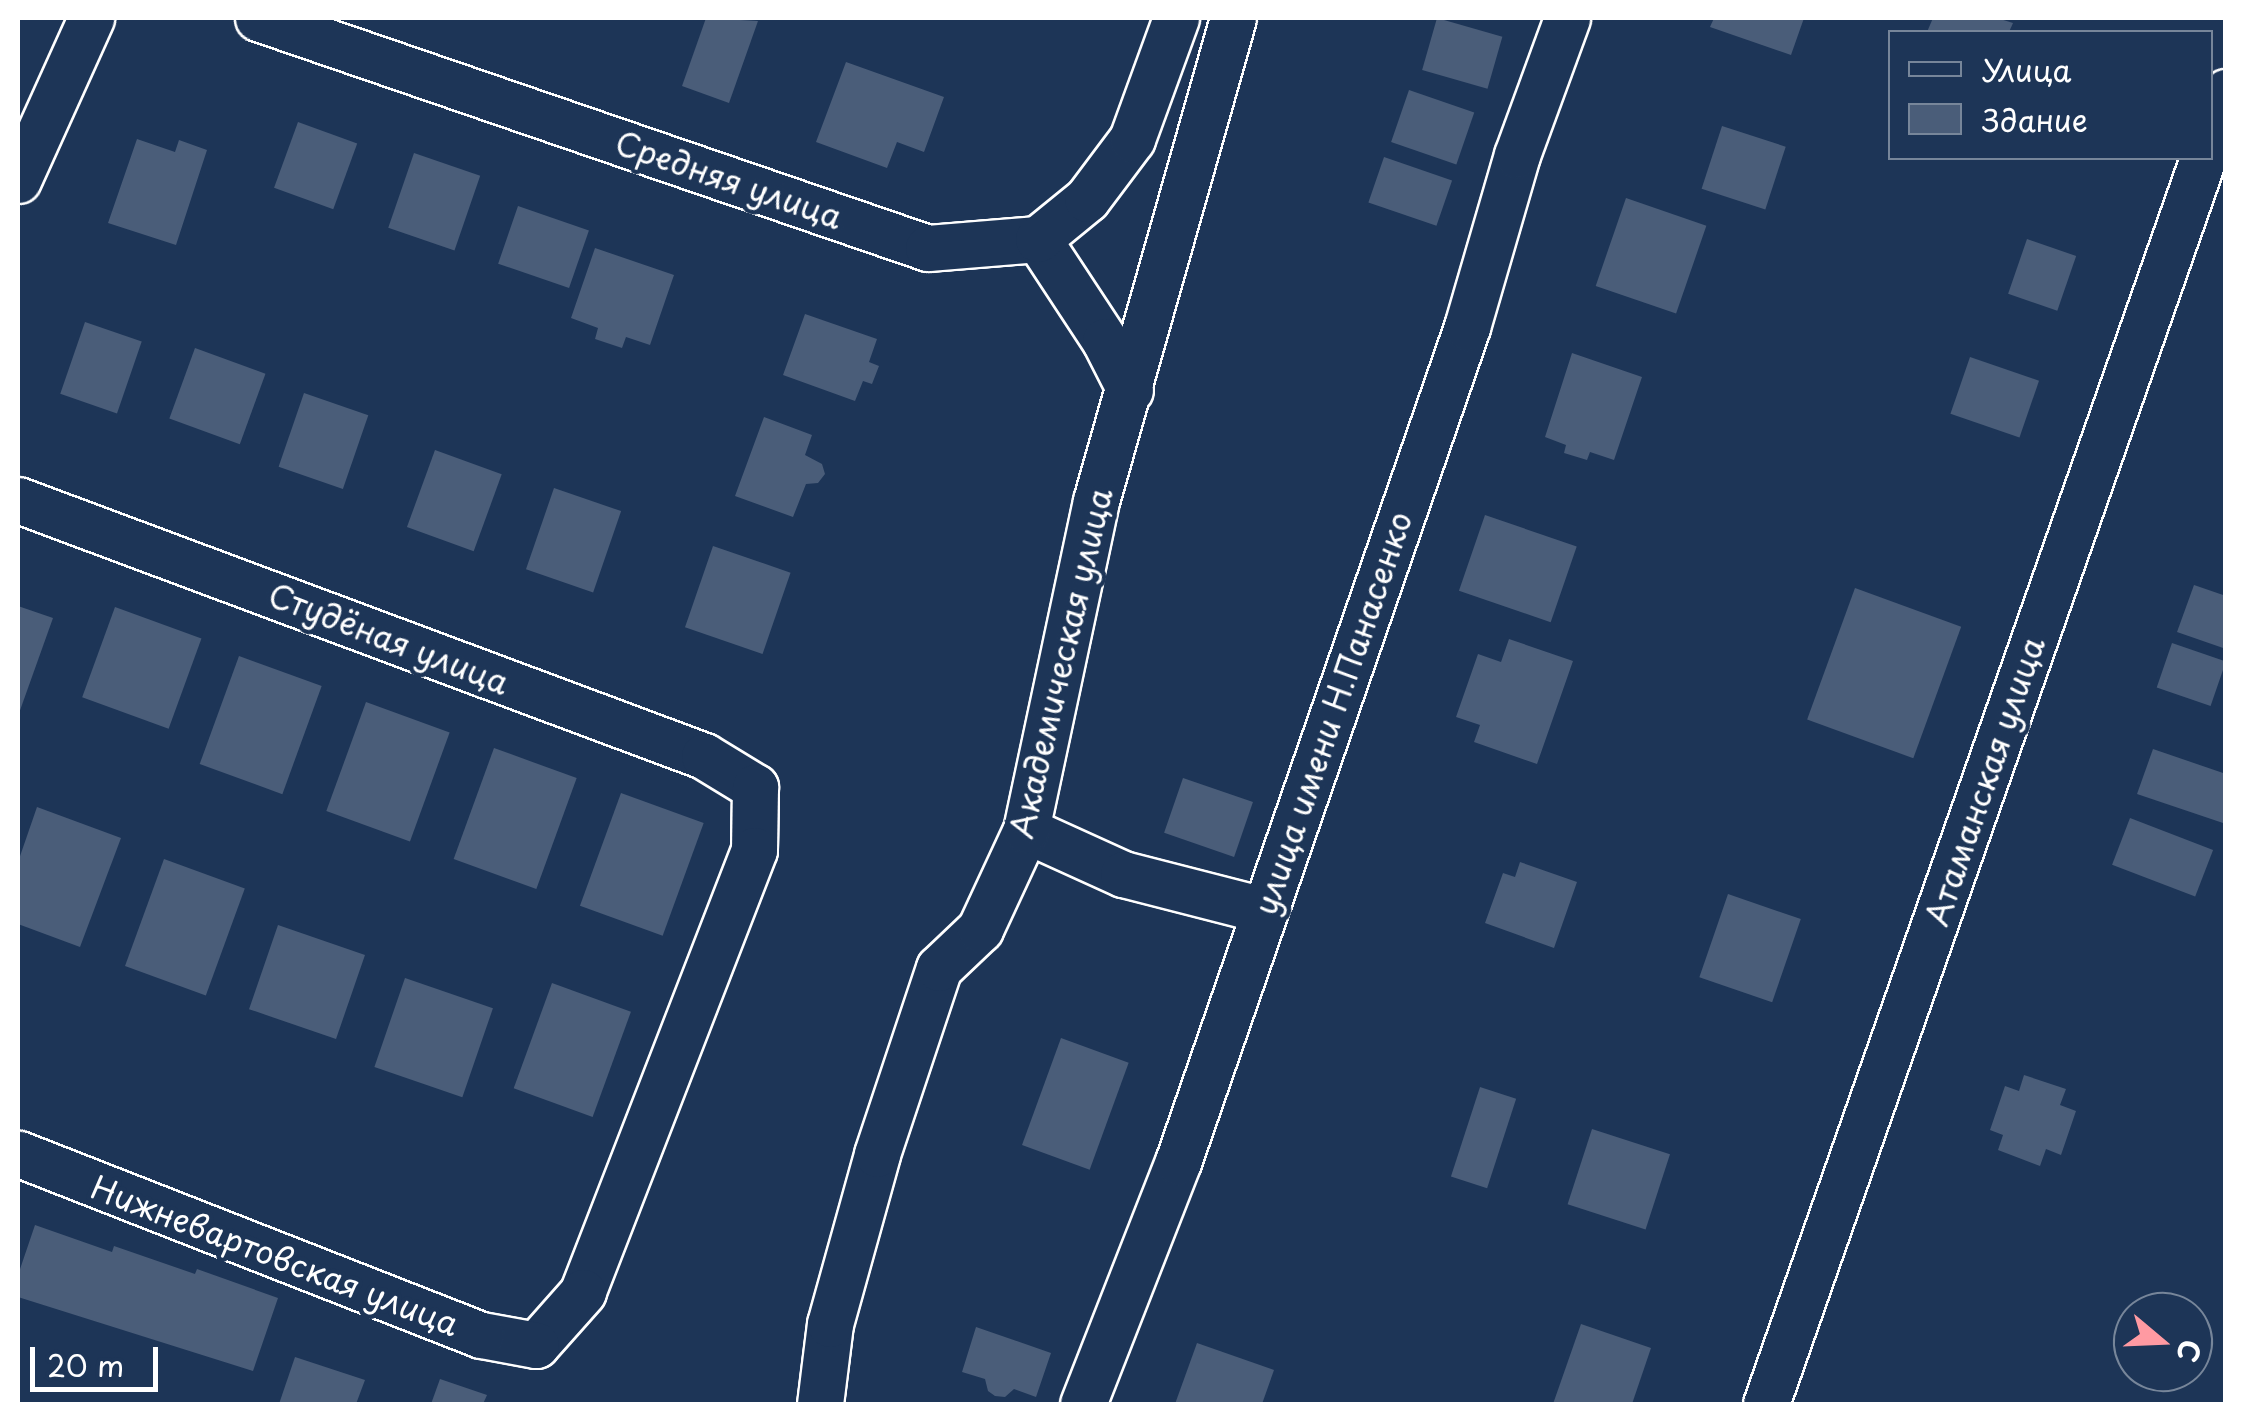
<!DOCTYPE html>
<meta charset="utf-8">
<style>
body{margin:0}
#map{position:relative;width:2243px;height:1422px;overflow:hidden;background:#1d3557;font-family:"Playpen Sans",sans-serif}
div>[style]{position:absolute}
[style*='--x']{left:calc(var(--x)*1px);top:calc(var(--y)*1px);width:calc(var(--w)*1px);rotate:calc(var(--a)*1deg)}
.building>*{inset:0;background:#4a5d79;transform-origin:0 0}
.roads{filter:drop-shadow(2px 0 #fff) drop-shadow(-2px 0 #fff) drop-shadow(0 2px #fff) drop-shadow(0 -2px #fff)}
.minor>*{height:45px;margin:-22.5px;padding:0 22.5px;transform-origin:22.5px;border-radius:22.5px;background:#1d3557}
span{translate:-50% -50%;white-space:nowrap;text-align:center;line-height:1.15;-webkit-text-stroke:9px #1d3557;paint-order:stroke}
.street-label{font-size:32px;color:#fff}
.frame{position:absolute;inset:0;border:20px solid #fff;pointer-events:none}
.legend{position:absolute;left:1888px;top:30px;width:325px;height:130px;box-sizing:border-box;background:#1d3557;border:2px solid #77869a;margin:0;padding:12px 18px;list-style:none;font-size:30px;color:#fff}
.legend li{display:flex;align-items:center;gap:20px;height:50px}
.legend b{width:50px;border:2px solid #77869a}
.north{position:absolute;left:2113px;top:1292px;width:100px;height:100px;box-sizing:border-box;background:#1d3557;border:2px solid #77869a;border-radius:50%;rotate:109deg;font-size:28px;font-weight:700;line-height:40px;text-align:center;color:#fff}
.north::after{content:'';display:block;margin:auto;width:35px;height:45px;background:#ff9aa2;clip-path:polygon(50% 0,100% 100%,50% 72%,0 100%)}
.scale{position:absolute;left:30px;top:1347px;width:128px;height:45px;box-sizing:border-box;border:5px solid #fff;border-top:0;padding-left:12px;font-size:30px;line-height:35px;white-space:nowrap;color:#fff;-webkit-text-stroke:8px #1d3557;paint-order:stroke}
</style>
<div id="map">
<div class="building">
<i style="clip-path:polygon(706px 18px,758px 21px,729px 103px,682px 86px)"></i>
<i style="left:1437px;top:18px;width:68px;height:54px;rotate:16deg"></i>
<i style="clip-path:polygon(1714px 18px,1804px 18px,1791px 55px,1710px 27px)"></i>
<i style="clip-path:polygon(1933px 18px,1997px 18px,2013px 23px,2009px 32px,1927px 32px)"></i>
<i style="clip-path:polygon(846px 62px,944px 97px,924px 152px,897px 142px,887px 168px,816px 142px)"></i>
<i style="left:1409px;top:90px;width:69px;height:55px;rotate:19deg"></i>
<i style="left:298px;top:122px;width:63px;height:70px;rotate:20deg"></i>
<i style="left:1722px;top:126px;width:67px;height:66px;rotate:18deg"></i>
<i style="clip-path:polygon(137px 139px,175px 152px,179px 140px,207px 150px,176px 245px,108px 223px)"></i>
<i style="left:414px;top:153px;width:70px;height:79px;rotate:19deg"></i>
<i style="left:1384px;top:157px;width:72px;height:48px;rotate:19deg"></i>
<i style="left:1626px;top:198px;width:85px;height:93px;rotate:19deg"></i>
<i style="left:518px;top:206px;width:75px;height:61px;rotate:19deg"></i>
<i style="left:2027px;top:239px;width:52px;height:58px;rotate:19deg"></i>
<i style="clip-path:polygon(595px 248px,674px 275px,650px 345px,626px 337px,622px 348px,595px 339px,598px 328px,571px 318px)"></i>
<i style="clip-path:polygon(805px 314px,877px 339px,869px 362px,879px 366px,872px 384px,863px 381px,855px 401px,783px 375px)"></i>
<i style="left:85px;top:322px;width:60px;height:76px;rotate:19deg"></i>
<i style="left:195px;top:348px;width:75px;height:75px;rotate:20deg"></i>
<i style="clip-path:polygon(1572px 353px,1642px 377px,1614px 460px,1590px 452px,1587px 460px,1564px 453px,1566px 445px,1545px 437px)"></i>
<i style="left:1970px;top:357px;width:73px;height:60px;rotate:19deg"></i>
<i style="left:304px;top:393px;width:68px;height:78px;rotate:19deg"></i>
<i style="clip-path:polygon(764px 417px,812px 435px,805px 455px,822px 464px,825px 474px,818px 483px,806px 484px,793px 517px,735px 496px)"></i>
<i style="left:435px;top:450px;width:71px;height:82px;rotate:20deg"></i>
<i style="left:554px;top:488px;width:71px;height:86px;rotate:19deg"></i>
<i style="left:1485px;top:515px;width:97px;height:80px;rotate:19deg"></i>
<i style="left:713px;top:546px;width:82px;height:86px;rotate:19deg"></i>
<i style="clip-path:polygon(2194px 585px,2226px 596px,2226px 649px,2177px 632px)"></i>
<i style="left:1855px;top:588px;width:113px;height:140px;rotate:20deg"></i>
<i style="clip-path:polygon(18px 606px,53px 618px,18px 716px)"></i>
<i style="left:115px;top:607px;width:92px;height:96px;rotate:20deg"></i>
<i style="clip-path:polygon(1509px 639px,1573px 661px,1537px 764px,1474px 742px,1480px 725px,1456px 717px,1478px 654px,1501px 662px)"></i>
<i style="left:2172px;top:643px;width:57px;height:47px;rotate:19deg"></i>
<i style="left:239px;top:656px;width:88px;height:115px;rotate:20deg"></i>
<i style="left:366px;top:702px;width:89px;height:116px;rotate:20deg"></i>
<i style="left:494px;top:748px;width:88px;height:118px;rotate:20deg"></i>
<i style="clip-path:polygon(2153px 749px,2226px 774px,2223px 823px,2137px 794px)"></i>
<i style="left:1183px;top:778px;width:74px;height:58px;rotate:19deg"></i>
<i style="left:621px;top:793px;width:88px;height:120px;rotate:20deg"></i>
<i style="clip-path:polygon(37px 807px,121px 838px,80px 947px,18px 924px,18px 862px)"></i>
<i style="left:2130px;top:818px;width:89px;height:50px;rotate:21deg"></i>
<i style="left:164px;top:859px;width:86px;height:114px;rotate:20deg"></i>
<i style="clip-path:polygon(1520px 862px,1577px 882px,1554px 948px,1485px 923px,1503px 873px,1515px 877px)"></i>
<i style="left:1728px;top:894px;width:77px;height:88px;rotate:19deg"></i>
<i style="left:278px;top:925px;width:92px;height:89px;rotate:19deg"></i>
<i style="left:405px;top:978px;width:93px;height:94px;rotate:19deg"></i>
<i style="left:552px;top:983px;width:84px;height:112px;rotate:20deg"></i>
<i style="left:1061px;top:1038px;width:72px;height:114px;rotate:20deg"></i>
<i style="clip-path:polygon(2024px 1075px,2066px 1089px,2060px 1105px,2076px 1111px,2061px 1155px,2046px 1149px,2040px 1166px,1998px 1150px,2003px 1135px,1990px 1130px,2005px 1086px,2019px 1091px)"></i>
<i style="left:1480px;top:1087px;width:38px;height:94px;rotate:18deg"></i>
<i style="left:1592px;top:1129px;width:82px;height:79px;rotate:18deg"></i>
<i style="clip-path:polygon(35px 1225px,112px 1252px,114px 1246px,195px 1274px,197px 1269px,278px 1298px,253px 1371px,18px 1297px,18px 1275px)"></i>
<i style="clip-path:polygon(1581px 1324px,1651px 1348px,1632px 1404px,1553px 1404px)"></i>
<i style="clip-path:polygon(976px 1327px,1051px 1353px,1036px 1397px,1014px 1389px,1005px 1397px,995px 1396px,988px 1391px,985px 1379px,962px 1372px)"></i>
<i style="clip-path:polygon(1197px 1343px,1274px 1370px,1262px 1404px,1175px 1404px)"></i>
<i style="clip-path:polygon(295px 1357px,365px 1380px,356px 1404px,279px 1404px)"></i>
<i style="clip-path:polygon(440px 1379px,487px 1395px,483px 1404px,431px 1404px)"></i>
</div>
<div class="roads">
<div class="minor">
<i style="--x:258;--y:18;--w:708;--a:18.95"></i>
<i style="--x:928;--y:248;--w:110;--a:-4.7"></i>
<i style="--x:1038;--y:239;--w:122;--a:56.7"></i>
<i style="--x:1105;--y:341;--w:55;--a:63"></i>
<i style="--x:2210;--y:135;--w:46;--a:-69.6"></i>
<i style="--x:18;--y:180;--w:178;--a:-65.7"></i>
<i style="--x:1038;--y:239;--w:63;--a:-39.2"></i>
<i style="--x:1087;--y:199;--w:75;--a:-53.1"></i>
<i style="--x:1132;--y:139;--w:129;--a:-70"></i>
<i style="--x:18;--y:500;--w:732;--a:20.46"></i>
<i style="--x:704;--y:756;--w:60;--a:31.3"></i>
<i style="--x:755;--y:787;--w:63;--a:90.9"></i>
<i style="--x:754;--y:850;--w:474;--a:111.2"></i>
<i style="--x:583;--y:1292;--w:71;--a:131.6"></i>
<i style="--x:536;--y:1345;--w:56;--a:-169.7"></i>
<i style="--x:481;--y:1335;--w:497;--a:-158.6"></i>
<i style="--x:1026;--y:830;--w:107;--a:24.4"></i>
<i style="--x:1123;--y:874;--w:145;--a:14.4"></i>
<i style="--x:820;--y:1404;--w:81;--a:-82.9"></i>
<i style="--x:830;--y:1324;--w:176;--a:-74.5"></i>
<i style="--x:877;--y:1154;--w:196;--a:-71.6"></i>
<i style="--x:939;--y:968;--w:57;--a:-43.6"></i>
<i style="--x:980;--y:929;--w:109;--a:-65.1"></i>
<i style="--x:1026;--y:830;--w:336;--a:-78"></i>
<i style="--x:1096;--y:501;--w:502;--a:-74.16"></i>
<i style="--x:1083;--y:1404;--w:260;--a:-68.6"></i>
<i style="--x:1178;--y:1162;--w:884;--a:-70.91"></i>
<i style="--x:1467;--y:327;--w:179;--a:-73.8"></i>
<i style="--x:1517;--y:155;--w:146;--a:-69.9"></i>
<i style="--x:1766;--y:1404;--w:1320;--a:-70.67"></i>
</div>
</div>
<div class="street-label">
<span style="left:729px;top:179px;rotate:19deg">Средняя улица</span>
<span style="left:389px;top:638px;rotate:21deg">Студёная улица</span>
<span style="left:1060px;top:663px;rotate:-77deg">Академическая улица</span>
<span style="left:1332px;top:713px;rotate:-71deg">улица имени Н.Панасенко</span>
<span style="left:1984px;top:781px;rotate:-71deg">Атаманская улица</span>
<span style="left:275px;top:1255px;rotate:21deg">Нижневартовская улица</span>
</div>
<div class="frame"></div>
<ul class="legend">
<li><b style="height:12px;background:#1d3557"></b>Улица</li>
<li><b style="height:28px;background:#4a5d79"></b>Здание</li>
</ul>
<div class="north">С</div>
<div class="scale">20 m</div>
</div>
